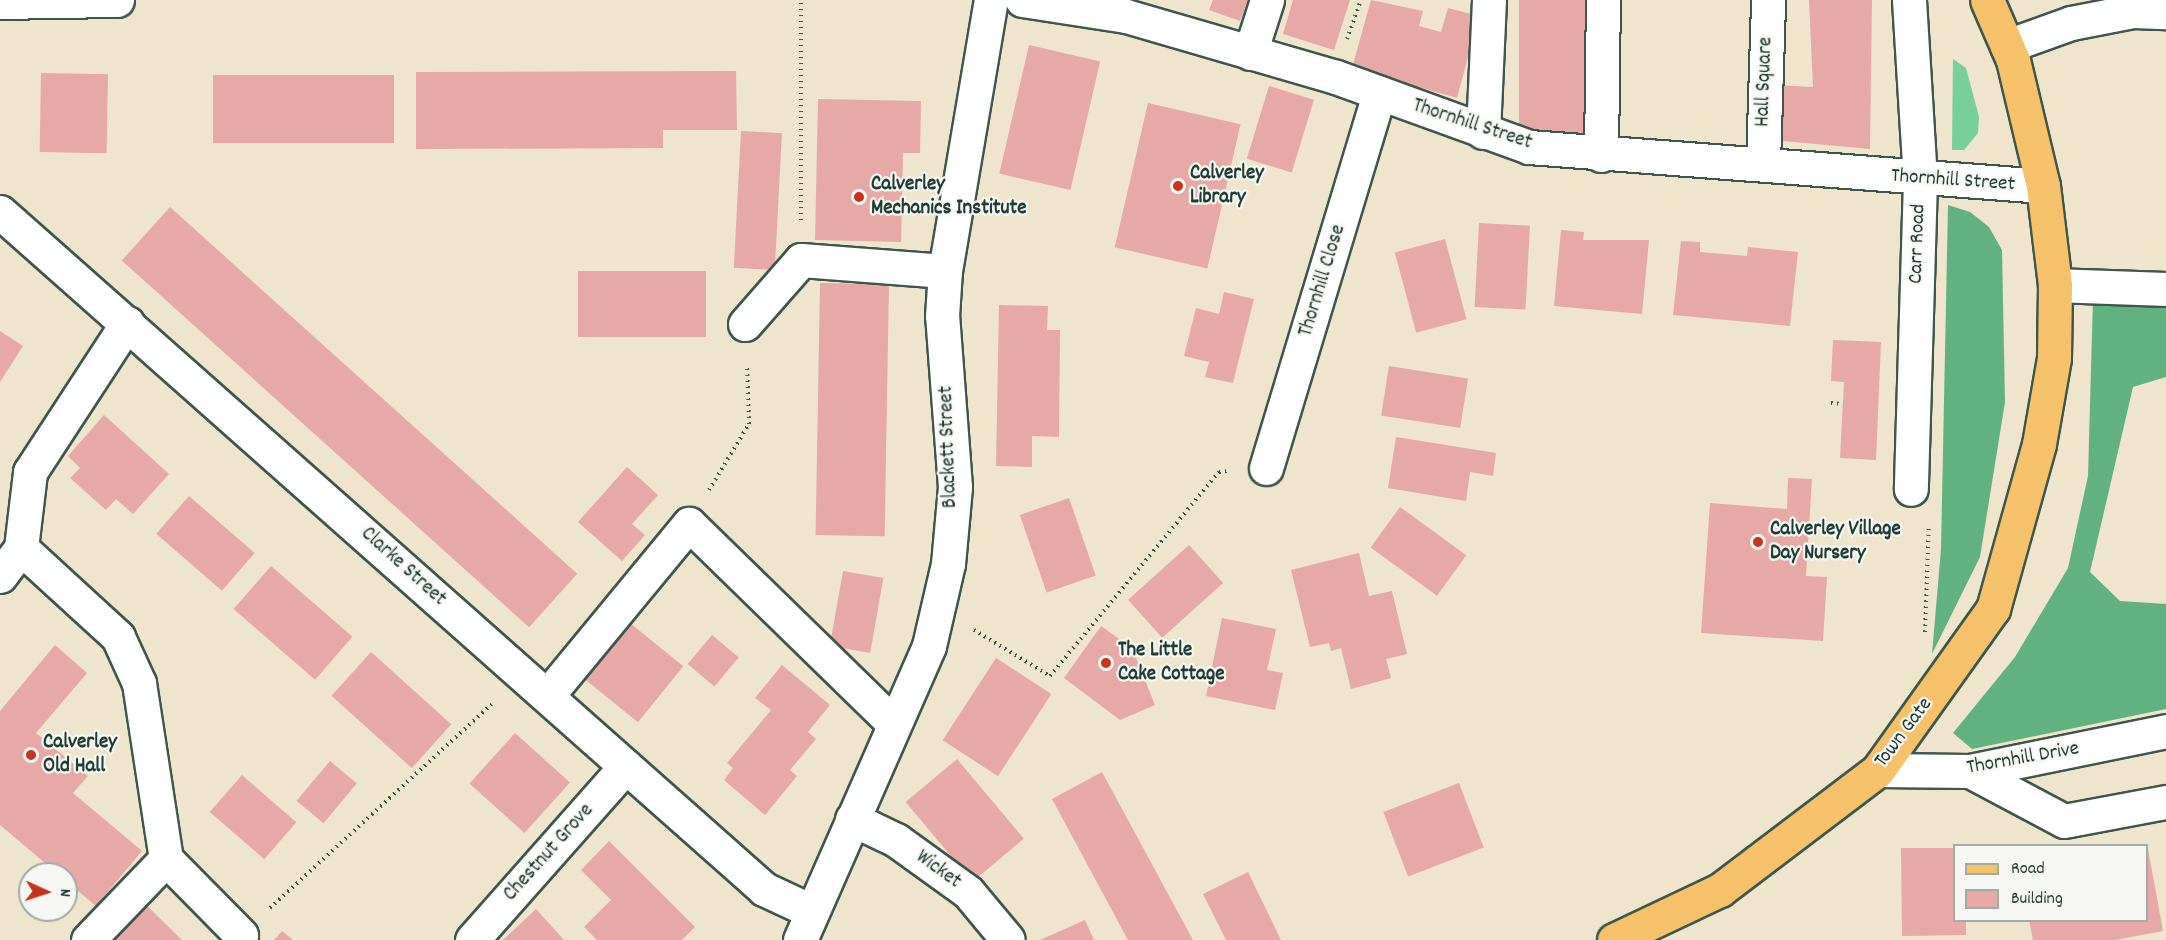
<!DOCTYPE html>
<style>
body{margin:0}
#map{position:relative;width:2166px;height:940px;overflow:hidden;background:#eee5cc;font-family:Dekko,sans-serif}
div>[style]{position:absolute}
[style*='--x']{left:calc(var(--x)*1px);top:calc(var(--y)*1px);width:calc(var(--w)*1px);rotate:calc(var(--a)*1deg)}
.green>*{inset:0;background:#77d096}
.forest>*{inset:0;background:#61b27f}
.building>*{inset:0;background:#e6a9a5;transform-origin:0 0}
.path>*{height:4px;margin-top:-2px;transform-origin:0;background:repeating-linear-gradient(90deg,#3e564b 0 1.5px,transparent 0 6px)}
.roads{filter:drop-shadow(2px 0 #3e564b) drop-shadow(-2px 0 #3e564b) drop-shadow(0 2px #3e564b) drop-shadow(0 -2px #3e564b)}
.minor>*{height:33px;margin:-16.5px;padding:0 16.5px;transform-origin:16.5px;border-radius:16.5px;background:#fff}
.major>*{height:33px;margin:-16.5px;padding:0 16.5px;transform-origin:16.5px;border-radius:16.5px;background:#f5c16b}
.dots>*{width:16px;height:16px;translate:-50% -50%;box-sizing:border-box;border:3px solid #f6f6f2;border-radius:50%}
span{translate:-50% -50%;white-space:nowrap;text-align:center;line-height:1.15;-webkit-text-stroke:4.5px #f6f6f2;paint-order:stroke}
.street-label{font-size:21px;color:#1f3d34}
.poi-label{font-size:21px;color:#1f3d34;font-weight:700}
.left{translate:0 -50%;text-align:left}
.legend{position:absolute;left:1953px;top:844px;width:195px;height:78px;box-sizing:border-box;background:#f6f6f2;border:2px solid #a0aca6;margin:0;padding:8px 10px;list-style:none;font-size:18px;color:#1f3d34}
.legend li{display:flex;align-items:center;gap:12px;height:30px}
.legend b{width:30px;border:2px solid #a0aca6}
.north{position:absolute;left:18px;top:862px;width:60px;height:60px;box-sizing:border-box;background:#f6f6f2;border:2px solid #a0aca6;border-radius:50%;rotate:93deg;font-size:16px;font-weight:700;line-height:24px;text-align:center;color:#1f3d34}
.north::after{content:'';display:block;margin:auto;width:21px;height:27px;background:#c8321e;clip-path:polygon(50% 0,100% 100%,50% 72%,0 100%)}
</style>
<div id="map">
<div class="green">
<i style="clip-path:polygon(1953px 59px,1966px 68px,1979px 117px,1978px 133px,1964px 150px,1952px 150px)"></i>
</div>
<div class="forest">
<i style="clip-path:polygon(1948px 205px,1970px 212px,1989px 227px,2002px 250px,2005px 402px,1980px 557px,1932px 654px,1941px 549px)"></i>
<i style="clip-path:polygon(2093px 298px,2166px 305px,2166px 377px,2133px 387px,2090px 572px,2120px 601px,2166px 604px,2166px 709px,1972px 749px,1953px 733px,2015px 657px,2068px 568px,2088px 476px)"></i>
</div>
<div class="building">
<i style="clip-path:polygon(1213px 0,1248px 0,1240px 21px,1209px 10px)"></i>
<i style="clip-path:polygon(1293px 0,1350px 0,1334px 50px,1283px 34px)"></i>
<i style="clip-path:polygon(1371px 0,1423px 11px,1419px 26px,1441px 32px,1448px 8px,1479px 16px,1457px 98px,1352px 68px)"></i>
<i style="left:1519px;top:0;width:71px;height:139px"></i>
<i style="clip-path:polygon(1809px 0,1872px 0,1870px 149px,1773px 140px,1774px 85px,1813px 87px)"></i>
<i style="left:1029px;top:45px;width:73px;height:132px;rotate:13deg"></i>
<i style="clip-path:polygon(736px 71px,737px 130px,663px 130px,663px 148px,416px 149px,416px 72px)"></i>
<i style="left:41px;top:73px;width:67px;height:79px;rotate:1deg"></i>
<i style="left:213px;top:75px;width:181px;height:68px"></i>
<i style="left:1269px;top:86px;width:47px;height:76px;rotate:17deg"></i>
<i style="clip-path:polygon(818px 99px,921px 101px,920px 153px,903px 153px,901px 242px,815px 240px)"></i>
<i style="left:1148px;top:103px;width:95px;height:148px;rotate:13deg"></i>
<i style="left:741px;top:131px;width:41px;height:137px;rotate:3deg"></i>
<i style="left:170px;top:207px;width:548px;height:72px;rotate:42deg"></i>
<i style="left:1479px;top:223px;width:51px;height:84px;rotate:3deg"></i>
<i style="clip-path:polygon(1561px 230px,1584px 232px,1583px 240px,1649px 240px,1642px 314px,1554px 306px)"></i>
<i style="left:1445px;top:239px;width:83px;height:52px;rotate:75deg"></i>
<i style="clip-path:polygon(1681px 241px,1700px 242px,1700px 252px,1747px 256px,1748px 247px,1798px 252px,1790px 326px,1673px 315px)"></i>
<i style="left:578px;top:271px;width:128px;height:66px"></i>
<i style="left:820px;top:283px;width:69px;height:252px;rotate:1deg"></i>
<i style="clip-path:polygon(1224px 292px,1254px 299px,1233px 383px,1205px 377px,1209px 362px,1184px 356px,1196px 308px,1219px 314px)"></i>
<i style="clip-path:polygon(999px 305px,1048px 306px,1047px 330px,1060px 330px,1059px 437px,1032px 436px,1032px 467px,996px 466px)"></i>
<i style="clip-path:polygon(0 331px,23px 346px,0 382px)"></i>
<i style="clip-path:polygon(1833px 340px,1881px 342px,1876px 460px,1840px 458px,1844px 382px,1831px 381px)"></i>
<i style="left:1389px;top:366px;width:80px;height:50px;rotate:9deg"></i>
<i style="clip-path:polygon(104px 415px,169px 474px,133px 514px,116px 499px,106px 510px,70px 478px,80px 468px,68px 456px)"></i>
<i style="clip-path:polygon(1396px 437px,1496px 453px,1493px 476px,1470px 472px,1466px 501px,1388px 488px)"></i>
<i style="clip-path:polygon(627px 467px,658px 495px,632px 524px,645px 535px,622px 561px,578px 522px)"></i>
<i style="clip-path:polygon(1788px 478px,1812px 479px,1806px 576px,1827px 577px,1823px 641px,1701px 633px,1710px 503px,1787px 509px)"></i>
<i style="left:189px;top:496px;width:87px;height:50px;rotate:41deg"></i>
<i style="left:1069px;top:498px;width:82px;height:52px;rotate:71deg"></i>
<i style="left:1400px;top:507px;width:82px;height:50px;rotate:36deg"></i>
<i style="left:1189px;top:545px;width:51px;height:82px;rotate:48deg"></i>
<i style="clip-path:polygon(1359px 553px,1369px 596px,1392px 591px,1407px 654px,1386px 659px,1391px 678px,1351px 689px,1341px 648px,1331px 651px,1329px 643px,1310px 647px,1291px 570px)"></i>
<i style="left:271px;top:566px;width:108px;height:57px;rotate:41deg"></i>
<i style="left:843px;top:571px;width:41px;height:76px;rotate:10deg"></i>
<i style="clip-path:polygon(1222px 618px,1276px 629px,1267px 670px,1283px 673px,1275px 710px,1206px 696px)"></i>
<i style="left:625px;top:619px;width:75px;height:72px;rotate:39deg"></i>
<i style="clip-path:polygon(1101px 626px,1132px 648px,1155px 705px,1120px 720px,1064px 678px)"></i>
<i style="left:712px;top:635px;width:35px;height:38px;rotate:40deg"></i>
<i style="clip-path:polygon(55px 645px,87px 673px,36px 733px,88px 776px,73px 793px,142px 851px,96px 906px,66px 881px,66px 874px,58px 874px,0 825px,0 711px)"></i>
<i style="left:371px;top:652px;width:108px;height:59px;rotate:42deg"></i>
<i style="left:996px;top:658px;width:66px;height:98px;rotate:33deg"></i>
<i style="clip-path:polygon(782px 665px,830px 705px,808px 732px,816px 739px,790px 770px,797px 776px,765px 815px,724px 780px,733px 768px,727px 763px,771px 710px,755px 698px)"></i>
<i style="left:515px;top:733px;width:74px;height:68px;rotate:42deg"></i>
<i style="left:957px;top:759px;width:104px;height:67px;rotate:50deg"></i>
<i style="left:330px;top:761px;width:35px;height:52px;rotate:40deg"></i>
<i style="clip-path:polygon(1102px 772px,1193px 940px,1128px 940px,1052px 799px)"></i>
<i style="left:242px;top:775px;width:72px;height:49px;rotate:41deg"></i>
<i style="left:1459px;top:783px;width:69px;height:81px;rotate:69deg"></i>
<i style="clip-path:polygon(609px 841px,695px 927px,682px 940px,597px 940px,584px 927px,611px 900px,581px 870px)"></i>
<i style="clip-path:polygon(1901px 848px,1954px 848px,1954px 920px,1966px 920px,1966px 935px,1902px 936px)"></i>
<i style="clip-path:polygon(2148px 849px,2163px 931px,2115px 940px,2033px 940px,2029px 920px,2146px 920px)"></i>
<i style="clip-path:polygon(1248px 872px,1281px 940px,1226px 940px,1203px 894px)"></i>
<i style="clip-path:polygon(140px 899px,182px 940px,100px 940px)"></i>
<i style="clip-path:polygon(536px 909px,564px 940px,503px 940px)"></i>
<i style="clip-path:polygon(1085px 920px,1094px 940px,1040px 940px)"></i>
<i style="clip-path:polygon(282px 931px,293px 940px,274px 940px)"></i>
</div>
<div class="path">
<i style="--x:1347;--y:39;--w:41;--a:-70.3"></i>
<i style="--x:801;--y:220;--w:220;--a:-90"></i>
<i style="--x:1831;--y:403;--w:12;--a:5"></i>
<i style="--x:709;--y:490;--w:77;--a:-58.8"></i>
<i style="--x:749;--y:424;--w:59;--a:-91.9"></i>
<i style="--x:974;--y:630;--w:89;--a:31.2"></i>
<i style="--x:1050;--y:676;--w:265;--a:-50.4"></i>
<i style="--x:1219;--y:472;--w:8;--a:-7"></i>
<i style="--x:1925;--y:632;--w:107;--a:-87.9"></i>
<i style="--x:270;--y:908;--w:301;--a:-42.6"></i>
</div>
<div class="roads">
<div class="minor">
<i style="--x:1022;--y:0;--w:105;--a:8.7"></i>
<i style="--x:1126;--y:16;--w:219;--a:16.2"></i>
<i style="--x:1336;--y:77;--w:205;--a:19.9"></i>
<i style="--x:1529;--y:147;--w:515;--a:4.34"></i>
<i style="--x:1909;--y:0;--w:180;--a:86.5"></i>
<i style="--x:1920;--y:180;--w:309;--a:91.7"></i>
<i style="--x:0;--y:2;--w:117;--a:-1"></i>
<i style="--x:2007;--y:46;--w:68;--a:-19.8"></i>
<i style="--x:2071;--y:23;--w:63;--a:-11"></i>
<i style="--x:2133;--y:11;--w:33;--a:2"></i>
<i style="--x:1250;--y:53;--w:56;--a:-72.2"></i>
<i style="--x:1483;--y:132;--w:132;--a:-87.4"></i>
<i style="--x:1601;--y:155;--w:155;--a:-89.3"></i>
<i style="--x:1763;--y:163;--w:163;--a:-88.2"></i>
<i style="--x:0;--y:212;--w:1021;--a:41.54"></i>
<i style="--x:764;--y:889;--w:52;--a:25.1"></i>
<i style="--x:2055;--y:285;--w:111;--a:2.1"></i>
<i style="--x:745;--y:324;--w:85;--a:-48.8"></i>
<i style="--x:801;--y:260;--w:144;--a:4.4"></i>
<i style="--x:1266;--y:468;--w:392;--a:-73.2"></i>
<i style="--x:21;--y:548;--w:132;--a:42.5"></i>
<i style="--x:118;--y:637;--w:51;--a:65.5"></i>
<i style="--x:139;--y:683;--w:178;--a:81.3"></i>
<i style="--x:166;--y:859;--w:107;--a:45.4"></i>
<i style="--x:0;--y:576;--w:35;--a:-53"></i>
<i style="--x:21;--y:548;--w:77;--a:-83.2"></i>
<i style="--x:30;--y:472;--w:178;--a:-56.9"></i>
<i style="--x:547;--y:696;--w:223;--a:-50.5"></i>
<i style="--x:689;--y:524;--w:286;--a:44.3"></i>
<i style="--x:1878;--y:770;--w:92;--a:0.6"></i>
<i style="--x:1970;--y:771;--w:200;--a:-11.5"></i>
<i style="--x:1970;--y:771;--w:106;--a:28"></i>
<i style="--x:2064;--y:821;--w:104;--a:-10.6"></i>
<i style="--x:852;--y:819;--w:49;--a:25.5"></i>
<i style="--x:896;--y:840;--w:89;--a:35.8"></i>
<i style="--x:968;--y:892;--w:62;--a:50.2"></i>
<i style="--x:88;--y:940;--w:112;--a:-46.1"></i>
<i style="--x:472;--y:940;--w:232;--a:-48.5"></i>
<i style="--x:800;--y:940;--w:321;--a:-66.3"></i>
<i style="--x:929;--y:646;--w:84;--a:-77"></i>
<i style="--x:948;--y:564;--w:77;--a:-84.8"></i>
<i style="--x:955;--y:487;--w:171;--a:-94.3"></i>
<i style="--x:942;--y:316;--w:45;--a:-86.2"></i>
<i style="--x:945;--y:271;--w:275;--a:-80.4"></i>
</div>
<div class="major">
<i style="--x:1614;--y:940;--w:117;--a:-25.3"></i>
<i style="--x:1720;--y:890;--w:198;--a:-37.2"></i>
<i style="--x:1878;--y:770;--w:198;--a:-54.5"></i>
<i style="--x:1993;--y:609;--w:171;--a:-74.4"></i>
<i style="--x:2039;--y:444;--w:87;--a:-80.1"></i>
<i style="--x:2054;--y:358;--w:73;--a:-89.2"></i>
<i style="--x:2055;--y:285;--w:100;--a:-96.9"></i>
<i style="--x:2043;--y:186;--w:130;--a:-103.4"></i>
<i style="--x:2013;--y:60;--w:65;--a:-113.4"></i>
</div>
</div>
<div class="dots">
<i style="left:1178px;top:186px;background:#c8321e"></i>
<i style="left:859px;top:197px;background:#c8321e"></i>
<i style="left:1758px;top:542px;background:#c8321e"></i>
<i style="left:1106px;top:663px;background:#c8321e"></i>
<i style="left:31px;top:755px;background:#c8321e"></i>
</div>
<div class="street-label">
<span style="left:1765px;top:82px;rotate:-88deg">Hall Square</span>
<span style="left:1472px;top:125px;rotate:18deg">Thornhill Street</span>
<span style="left:1953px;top:181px;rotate:4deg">Thornhill Street</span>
<span style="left:1918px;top:244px;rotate:-88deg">Carr Road</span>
<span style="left:1323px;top:281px;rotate:-73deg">Thornhill Close</span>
<span style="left:949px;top:447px;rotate:-92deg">Blackett Street</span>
<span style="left:403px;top:567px;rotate:42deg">Clarke Street</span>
<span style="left:1904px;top:733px;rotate:-53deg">Town Gate</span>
<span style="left:2023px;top:759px;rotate:-10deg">Thornhill Drive</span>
<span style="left:549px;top:853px;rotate:-48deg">Chestnut Grove</span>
<span style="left:938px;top:870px;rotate:36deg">Wicket</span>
</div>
<div class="poi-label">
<span class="left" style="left:1190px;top:186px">Calverley<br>Library</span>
<span class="left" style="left:871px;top:197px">Calverley<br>Mechanics Institute</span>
<span class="left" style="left:1770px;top:542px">Calverley Village<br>Day Nursery</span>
<span class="left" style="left:1118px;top:663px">The Little<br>Cake Cottage</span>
<span class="left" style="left:43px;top:755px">Calverley<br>Old Hall</span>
</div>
<ul class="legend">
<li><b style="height:8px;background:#f5c16b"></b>Road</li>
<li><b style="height:16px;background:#e6a9a5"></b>Building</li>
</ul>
<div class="north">N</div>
</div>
